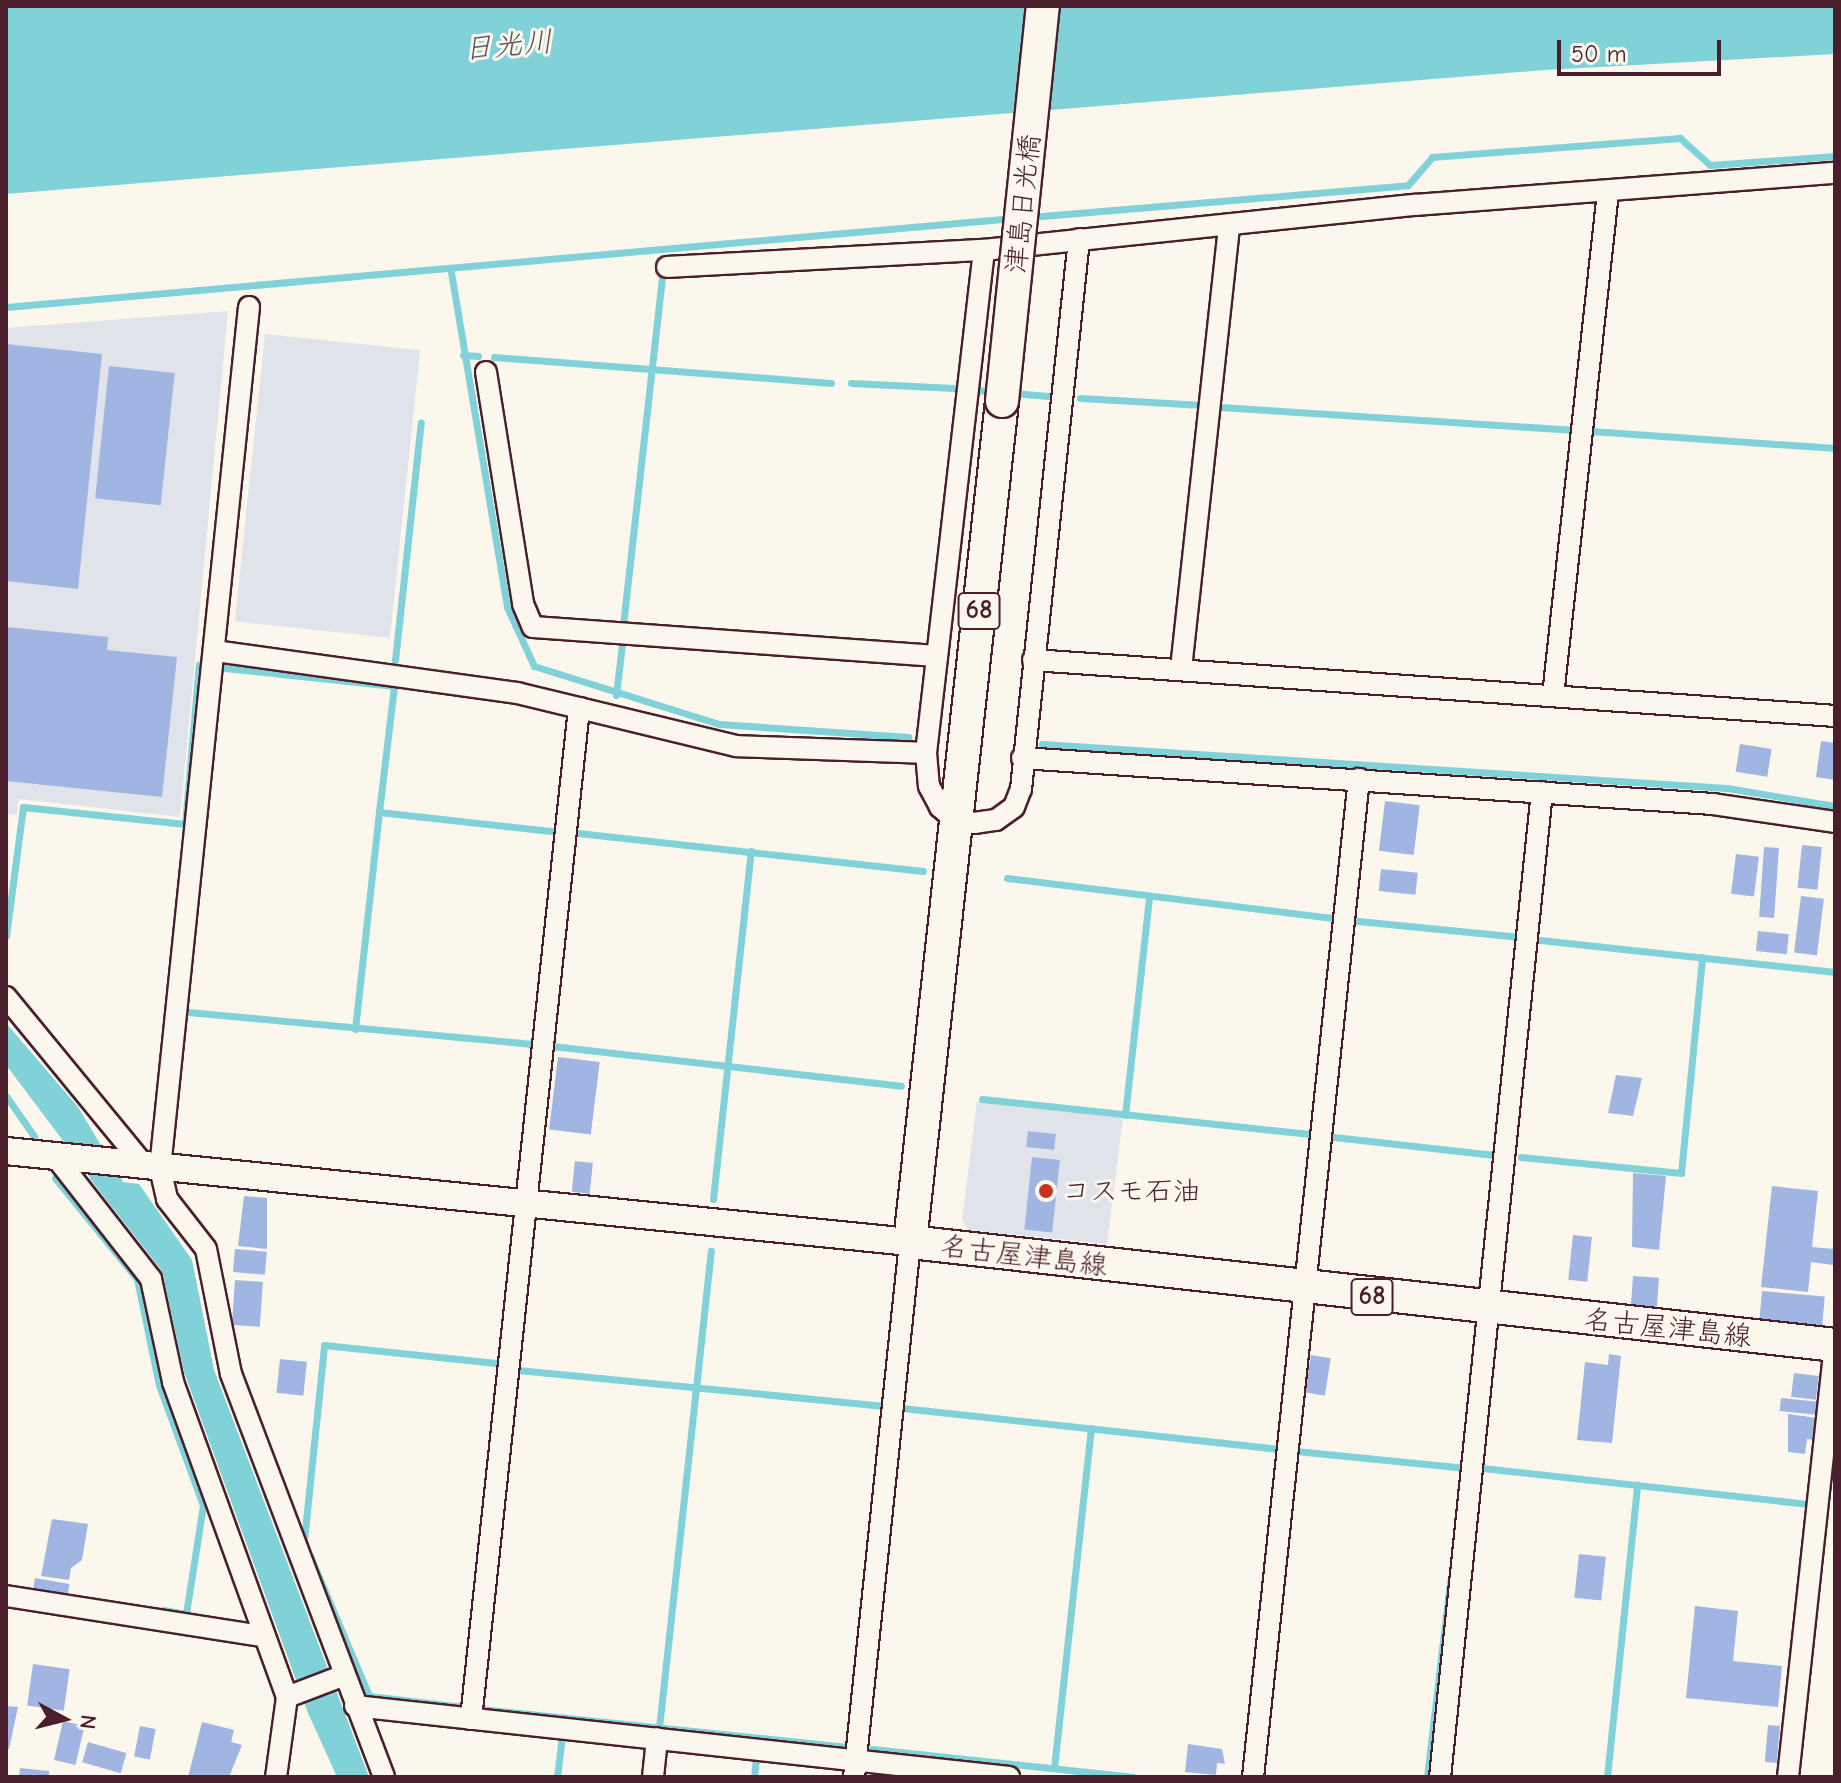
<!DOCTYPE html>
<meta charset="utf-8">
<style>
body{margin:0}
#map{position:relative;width:1841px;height:1783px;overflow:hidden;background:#fbf7ec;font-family:"Comic Neue","Klee One",sans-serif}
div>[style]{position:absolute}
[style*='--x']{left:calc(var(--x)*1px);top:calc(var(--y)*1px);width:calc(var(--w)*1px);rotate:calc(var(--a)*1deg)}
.built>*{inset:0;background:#e0e3e9;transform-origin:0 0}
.water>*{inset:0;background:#81d2d8}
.stream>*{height:7px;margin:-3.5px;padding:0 3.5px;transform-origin:3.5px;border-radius:3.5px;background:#81d2d8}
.building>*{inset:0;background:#a1b5e3;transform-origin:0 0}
.roads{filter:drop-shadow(2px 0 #4a1f2b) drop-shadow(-2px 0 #4a1f2b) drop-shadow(0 2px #4a1f2b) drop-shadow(0 -2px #4a1f2b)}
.minor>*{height:20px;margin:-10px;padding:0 10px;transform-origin:10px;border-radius:10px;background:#fbf7ec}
.tertiary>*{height:26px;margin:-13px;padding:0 13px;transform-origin:13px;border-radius:13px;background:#fbf7ec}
.primary>*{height:32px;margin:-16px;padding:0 16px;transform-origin:16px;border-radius:16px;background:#fbf7ec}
.bridges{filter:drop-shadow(2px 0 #4a1f2b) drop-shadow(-2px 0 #4a1f2b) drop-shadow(0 2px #4a1f2b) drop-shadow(0 -2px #4a1f2b)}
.primary-bridge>*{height:32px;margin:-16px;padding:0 16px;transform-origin:16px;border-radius:16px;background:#fbf7ec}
.dots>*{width:22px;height:22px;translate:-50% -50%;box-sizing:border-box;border:4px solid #fbf7ec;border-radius:50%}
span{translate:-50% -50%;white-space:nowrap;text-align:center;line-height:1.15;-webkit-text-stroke:6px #fbf7ec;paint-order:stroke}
.shield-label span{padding:2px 6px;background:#fbf7ec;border:2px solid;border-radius:6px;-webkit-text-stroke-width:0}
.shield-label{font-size:26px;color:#4a1f2b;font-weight:700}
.street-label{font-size:28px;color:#4a1f2b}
.poi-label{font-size:28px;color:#4a1f2b}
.left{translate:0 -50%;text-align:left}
.water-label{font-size:30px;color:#5a555f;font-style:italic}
.frame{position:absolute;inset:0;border:8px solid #4a1f2b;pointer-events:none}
.north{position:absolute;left:24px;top:1679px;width:80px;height:80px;-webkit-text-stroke:6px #fbf7ec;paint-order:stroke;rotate:97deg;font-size:22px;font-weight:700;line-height:32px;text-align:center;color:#4a1f2b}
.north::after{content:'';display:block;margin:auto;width:28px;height:36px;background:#4a1f2b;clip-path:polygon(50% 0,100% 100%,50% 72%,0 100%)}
.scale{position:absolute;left:1557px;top:40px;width:164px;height:36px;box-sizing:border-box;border:4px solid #4a1f2b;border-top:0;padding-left:10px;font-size:24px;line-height:28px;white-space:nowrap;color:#4a1f2b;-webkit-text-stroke:6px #fbf7ec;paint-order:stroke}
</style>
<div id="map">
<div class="built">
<i style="clip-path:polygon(228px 311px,180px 817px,19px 799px,17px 815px,6px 814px,6px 328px)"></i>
<i style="left:265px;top:334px;width:156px;height:289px;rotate:6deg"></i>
<i style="clip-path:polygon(977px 1101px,1123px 1118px,1107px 1244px,969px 1230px,962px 1221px)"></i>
</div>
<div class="water">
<i style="clip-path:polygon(6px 6px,1835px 6px,1835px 54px,1546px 70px,6px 194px)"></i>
<i style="clip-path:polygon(6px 1023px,78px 1107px,123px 1182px,139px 1184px,192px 1260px,214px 1370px,369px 1777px,337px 1777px,308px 1713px,184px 1372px,162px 1271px,91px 1180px,72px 1142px,64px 1142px,6px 1065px)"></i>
</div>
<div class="stream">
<i style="--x:1030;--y:217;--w:379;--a:-4.8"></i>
<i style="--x:1408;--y:185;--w:37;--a:-49"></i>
<i style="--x:1432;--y:157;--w:249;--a:-4.4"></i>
<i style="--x:1680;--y:138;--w:40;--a:42"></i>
<i style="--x:1710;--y:165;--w:125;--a:-4.1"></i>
<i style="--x:451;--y:272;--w:340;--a:80.5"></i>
<i style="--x:507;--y:607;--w:65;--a:65.4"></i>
<i style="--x:534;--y:666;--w:194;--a:17.4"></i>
<i style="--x:719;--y:724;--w:190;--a:3.9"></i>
<i style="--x:6;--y:307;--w:1012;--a:-5.05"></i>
<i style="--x:463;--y:355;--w:15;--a:4"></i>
<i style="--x:494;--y:357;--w:338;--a:4.4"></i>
<i style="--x:851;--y:383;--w:103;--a:2.8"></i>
<i style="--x:978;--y:390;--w:19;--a:6"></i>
<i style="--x:1013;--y:393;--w:38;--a:5"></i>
<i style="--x:1080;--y:398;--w:123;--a:3.3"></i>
<i style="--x:1220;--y:407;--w:357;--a:3.7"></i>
<i style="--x:1591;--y:431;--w:245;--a:4"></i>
<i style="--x:623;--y:625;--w:351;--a:-83.6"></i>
<i style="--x:395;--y:660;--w:239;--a:-83.8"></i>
<i style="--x:225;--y:668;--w:170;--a:6.1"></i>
<i style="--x:394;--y:686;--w:127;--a:96.8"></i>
<i style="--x:379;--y:812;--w:173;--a:6.3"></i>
<i style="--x:616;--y:695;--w:51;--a:-83.3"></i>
<i style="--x:1042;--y:744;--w:686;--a:3.68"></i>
<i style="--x:1727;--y:788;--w:109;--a:9.5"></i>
<i style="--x:578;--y:833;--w:347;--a:6.3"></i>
<i style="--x:1007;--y:878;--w:330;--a:7"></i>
<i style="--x:1358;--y:921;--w:163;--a:5.6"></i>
<i style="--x:6;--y:936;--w:130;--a:-82.5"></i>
<i style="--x:23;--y:807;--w:163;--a:6"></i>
<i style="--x:185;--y:824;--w:160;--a:-85"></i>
<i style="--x:199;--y:665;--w:5;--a:11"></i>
<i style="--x:1540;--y:940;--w:297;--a:6.2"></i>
<i style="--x:188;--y:1012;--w:343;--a:5.3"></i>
<i style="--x:355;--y:1029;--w:218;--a:-83.7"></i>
<i style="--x:552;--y:1046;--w:351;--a:6.5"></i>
<i style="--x:6;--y:1096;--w:49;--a:55"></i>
<i style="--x:982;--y:1099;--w:330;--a:6.1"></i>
<i style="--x:1125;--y:1115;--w:218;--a:-83.7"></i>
<i style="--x:1334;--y:1137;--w:161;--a:6.4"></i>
<i style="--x:1521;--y:1157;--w:161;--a:5.7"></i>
<i style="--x:1681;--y:1173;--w:217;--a:-84.4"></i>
<i style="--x:55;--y:1178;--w:130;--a:50.9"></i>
<i style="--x:137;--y:1279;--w:108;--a:78.3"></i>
<i style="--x:159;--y:1385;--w:128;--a:69.9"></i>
<i style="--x:203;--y:1505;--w:110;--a:98.9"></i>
<i style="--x:186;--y:1614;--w:23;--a:-170"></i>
<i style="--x:713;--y:1199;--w:350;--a:-83.8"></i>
<i style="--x:518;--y:1370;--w:368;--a:5.6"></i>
<i style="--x:902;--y:1408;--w:381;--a:6.2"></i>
<i style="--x:1296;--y:1451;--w:171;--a:5.7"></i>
<i style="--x:1482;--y:1468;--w:327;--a:6.3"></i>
<i style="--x:304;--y:1540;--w:196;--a:-84.1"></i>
<i style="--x:324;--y:1345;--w:173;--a:6"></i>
<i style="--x:310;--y:1556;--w:152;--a:67.1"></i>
<i style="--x:369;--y:1696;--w:95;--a:6.7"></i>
<i style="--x:480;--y:1709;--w:367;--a:5.9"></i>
<i style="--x:659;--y:1728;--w:480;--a:-83.8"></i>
<i style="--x:872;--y:1749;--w:262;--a:6.1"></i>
<i style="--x:1054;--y:1768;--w:342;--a:-83.8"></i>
<i style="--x:557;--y:1777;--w:35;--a:-83"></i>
<i style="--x:754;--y:1777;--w:19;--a:-84"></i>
<i style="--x:1427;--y:1777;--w:197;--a:-83.3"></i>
<i style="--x:1607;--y:1777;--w:294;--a:-84.1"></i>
</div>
<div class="building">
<i style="clip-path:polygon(6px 344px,102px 354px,78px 589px,6px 581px)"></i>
<i style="left:109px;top:366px;width:66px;height:133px;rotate:6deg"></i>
<i style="clip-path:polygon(6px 627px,108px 637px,107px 650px,177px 657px,162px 797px,6px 781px)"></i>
<i style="clip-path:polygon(1821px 741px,1835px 743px,1835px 780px,1816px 777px)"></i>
<i style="left:1740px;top:744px;width:32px;height:28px;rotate:9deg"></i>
<i style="left:1385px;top:801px;width:35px;height:50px;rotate:7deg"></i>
<i style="left:1802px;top:845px;width:20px;height:43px;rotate:6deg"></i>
<i style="left:1764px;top:847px;width:15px;height:70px;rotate:4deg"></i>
<i style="left:1736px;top:854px;width:23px;height:40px;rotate:7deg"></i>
<i style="left:1381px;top:869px;width:37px;height:22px;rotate:6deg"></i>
<i style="left:1801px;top:896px;width:23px;height:57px;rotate:7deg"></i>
<i style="left:1758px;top:931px;width:31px;height:20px;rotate:6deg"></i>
<i style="left:558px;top:1057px;width:42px;height:73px;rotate:7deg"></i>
<i style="clip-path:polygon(1616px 1075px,1642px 1078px,1633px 1116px,1608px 1113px)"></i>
<i style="left:1028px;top:1131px;width:28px;height:16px;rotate:6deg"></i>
<i style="left:1032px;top:1157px;width:28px;height:73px;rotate:6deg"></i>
<i style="left:575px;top:1161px;width:18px;height:31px;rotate:6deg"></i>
<i style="clip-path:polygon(1633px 1173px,1666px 1176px,1659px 1250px,1632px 1247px)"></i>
<i style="clip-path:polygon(1772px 1186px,1818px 1191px,1812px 1247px,1834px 1249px,1833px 1265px,1811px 1262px,1808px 1292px,1761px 1287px)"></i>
<i style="clip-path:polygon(244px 1196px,267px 1198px,267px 1249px,238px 1246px)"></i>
<i style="left:1573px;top:1235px;width:19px;height:45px;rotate:6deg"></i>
<i style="left:235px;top:1249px;width:32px;height:23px;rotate:5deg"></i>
<i style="left:1633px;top:1276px;width:26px;height:30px;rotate:4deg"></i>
<i style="left:235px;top:1280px;width:28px;height:45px;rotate:4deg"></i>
<i style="left:1762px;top:1291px;width:63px;height:33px;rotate:5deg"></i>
<i style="clip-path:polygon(1609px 1354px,1621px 1356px,1612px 1443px,1577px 1440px,1585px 1362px,1608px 1365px)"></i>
<i style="left:1311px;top:1355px;width:20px;height:38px;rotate:9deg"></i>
<i style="left:280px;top:1359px;width:27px;height:34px;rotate:6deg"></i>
<i style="left:1794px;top:1373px;width:25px;height:24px;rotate:7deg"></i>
<i style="left:1781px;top:1398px;width:37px;height:13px;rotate:6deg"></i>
<i style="clip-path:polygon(1788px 1414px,1817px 1418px,1815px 1440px,1807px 1439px,1805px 1454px,1788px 1452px)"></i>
<i style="clip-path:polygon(52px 1519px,88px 1524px,82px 1560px,71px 1568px,69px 1580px,41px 1576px)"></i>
<i style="left:1579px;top:1554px;width:27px;height:44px;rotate:6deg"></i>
<i style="left:35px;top:1578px;width:35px;height:14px;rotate:10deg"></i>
<i style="clip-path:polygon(1695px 1606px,1738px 1611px,1733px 1661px,1782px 1666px,1778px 1707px,1686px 1698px)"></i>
<i style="left:33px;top:1664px;width:37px;height:42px;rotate:8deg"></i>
<i style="clip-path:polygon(6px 1706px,18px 1707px,9px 1749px,6px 1749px)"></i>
<i style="left:63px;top:1721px;width:22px;height:40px;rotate:13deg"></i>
<i style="clip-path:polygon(202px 1722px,234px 1730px,231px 1742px,242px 1745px,229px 1777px,188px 1777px)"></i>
<i style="left:1768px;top:1725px;width:12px;height:37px;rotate:5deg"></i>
<i style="left:140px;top:1726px;width:16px;height:31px;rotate:11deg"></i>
<i style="left:88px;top:1742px;width:40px;height:21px;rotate:16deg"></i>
<i style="clip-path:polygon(1188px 1744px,1222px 1749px,1225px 1764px,1217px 1763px,1216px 1775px,1185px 1772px)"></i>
<i style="clip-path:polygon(20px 1768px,49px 1771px,49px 1777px,19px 1777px)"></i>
</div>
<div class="roads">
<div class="minor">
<i style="--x:984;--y:250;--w:506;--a:96.58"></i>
<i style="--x:926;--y:753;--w:33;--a:85"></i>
<i style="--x:929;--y:786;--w:24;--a:62"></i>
<i style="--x:940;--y:807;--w:21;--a:41"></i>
<i style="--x:956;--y:821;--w:18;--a:6"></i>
<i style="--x:974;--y:823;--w:22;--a:-8"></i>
<i style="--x:996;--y:820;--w:22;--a:-36"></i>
<i style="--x:1014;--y:807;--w:19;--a:-69"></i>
<i style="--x:1021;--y:789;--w:553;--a:-83.98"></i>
<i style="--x:667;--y:267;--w:317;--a:-3.1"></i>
<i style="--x:984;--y:250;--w:433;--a:-6"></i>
<i style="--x:1415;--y:205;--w:421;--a:-4.4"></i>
<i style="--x:249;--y:307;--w:866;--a:95.9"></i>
<i style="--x:160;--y:1168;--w:32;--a:77"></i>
<i style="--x:167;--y:1199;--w:63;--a:52"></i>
<i style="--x:206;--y:1249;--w:127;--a:78.7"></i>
<i style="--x:231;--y:1374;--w:431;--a:69.2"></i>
<i style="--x:486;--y:372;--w:235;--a:80.9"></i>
<i style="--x:523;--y:604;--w:25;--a:67"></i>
<i style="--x:533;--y:627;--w:405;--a:4.1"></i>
<i style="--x:215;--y:651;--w:305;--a:7.9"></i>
<i style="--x:517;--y:693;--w:225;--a:13.6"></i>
<i style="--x:736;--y:746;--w:190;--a:2.1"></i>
<i style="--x:1033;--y:660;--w:804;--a:3.99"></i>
<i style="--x:1181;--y:669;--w:447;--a:-83.8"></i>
<i style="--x:1553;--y:696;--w:507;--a:-83.77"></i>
<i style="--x:1022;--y:758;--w:693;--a:3.81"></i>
<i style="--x:1713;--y:804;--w:123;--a:8.4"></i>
<i style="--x:6;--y:997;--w:219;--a:50.6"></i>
<i style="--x:55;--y:1156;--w:156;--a:52"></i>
<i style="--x:151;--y:1279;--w:105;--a:77.9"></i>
<i style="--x:173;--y:1382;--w:335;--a:70.1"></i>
<i style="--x:287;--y:1697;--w:81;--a:97.8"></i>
<i style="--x:6;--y:1596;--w:259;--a:8.9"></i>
<i style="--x:287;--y:1697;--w:59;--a:-20.9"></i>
<i style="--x:355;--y:1706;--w:658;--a:6.2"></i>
<i style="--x:471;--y:1719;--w:1017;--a:-83.9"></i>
<i style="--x:653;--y:1777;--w:39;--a:-84"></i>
<i style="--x:854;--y:1777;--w:538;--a:-84.02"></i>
<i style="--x:1253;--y:1777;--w:1004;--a:-83.94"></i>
<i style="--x:1440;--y:1777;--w:990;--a:-84.09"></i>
<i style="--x:1788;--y:1777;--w:437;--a:-83.8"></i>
</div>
<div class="tertiary">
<i style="--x:6;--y:1151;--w:909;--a:5.75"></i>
</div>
<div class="primary">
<i style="--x:1002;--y:401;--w:846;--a:96.24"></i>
<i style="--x:910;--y:1242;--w:931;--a:6.35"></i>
</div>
</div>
<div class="bridges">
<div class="primary-bridge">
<i style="--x:1002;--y:401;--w:397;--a:-84.1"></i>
</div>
</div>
<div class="dots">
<i style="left:1046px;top:1191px;background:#c8321e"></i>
</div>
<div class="shield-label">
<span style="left:979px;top:611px">68</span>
<span style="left:1372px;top:1297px">68</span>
</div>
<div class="street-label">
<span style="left:1023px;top:204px;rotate:-84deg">津島日光橋</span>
<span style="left:1024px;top:1256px;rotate:7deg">名古屋津島線</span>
<span style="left:1668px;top:1328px;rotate:6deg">名古屋津島線</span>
</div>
<div class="poi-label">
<span class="left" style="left:1062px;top:1191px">コスモ石油</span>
</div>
<div class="water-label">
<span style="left:508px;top:46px;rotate:-5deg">日光川</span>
</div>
<div class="frame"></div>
<div class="north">N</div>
<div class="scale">50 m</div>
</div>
